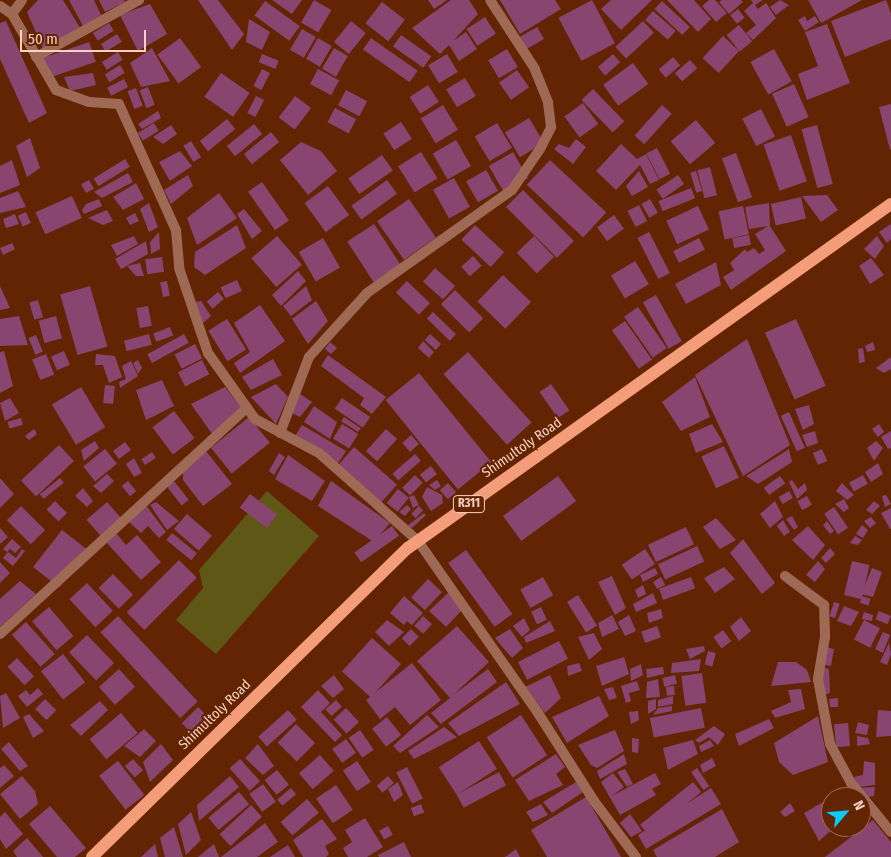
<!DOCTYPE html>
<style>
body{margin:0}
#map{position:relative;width:891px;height:857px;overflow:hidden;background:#632404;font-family:"Fira Sans Condensed",sans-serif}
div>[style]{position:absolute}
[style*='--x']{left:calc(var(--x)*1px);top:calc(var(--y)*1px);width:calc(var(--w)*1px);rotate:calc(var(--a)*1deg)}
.green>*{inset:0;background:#5f5716}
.building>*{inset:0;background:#884570;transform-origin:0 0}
.street>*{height:10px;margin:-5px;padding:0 5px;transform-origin:5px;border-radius:5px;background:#9f6a55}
.primary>*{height:12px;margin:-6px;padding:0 6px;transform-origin:6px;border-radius:6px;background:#f39d7b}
span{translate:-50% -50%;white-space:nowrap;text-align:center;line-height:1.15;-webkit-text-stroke:4.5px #632404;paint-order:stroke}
.shield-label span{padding:1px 4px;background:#632404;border:1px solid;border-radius:4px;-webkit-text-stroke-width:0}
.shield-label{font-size:12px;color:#f8d1c1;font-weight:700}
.street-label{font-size:14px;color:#f8d1c1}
.north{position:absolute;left:821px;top:787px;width:50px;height:50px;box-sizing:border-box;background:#632404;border:1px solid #9f6950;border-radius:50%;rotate:63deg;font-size:14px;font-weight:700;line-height:20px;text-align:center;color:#f8d1c1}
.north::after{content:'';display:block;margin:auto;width:18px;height:22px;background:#08cbf9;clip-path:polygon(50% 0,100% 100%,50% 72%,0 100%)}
.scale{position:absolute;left:20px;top:30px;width:126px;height:22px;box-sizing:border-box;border:2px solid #f8d1c1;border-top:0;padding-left:6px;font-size:15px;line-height:18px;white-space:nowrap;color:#f8d1c1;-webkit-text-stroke:4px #632404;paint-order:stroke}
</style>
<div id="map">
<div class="green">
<i style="clip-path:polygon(267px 491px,319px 536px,216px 654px,176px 620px,203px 588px,199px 570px)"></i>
</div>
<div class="building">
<i style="clip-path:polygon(38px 0,63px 0,82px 31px,44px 51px,27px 12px)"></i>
<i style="clip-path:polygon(69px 0,94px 0,101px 15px,83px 26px)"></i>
<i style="clip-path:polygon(99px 0,124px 0,125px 2px,105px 12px)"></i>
<i style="clip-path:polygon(198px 0,218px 0,244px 34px,232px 50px)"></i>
<i style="clip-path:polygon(272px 0,302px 0,292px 14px)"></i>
<i style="left:314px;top:0;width:20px;height:26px;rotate:30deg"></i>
<i style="clip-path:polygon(428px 0,447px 0,434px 9px)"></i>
<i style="clip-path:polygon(451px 0,469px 0,478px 14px,453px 41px,466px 32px,477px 49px,459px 61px,449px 45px,440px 54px,412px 28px)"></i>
<i style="clip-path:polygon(500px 0,555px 0,561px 9px,520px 34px)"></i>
<i style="left:592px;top:0;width:49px;height:38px;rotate:62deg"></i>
<i style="clip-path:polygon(611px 0,652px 0,621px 30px,601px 9px)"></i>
<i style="clip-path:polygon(667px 0,694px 0,711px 19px,698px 32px)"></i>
<i style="clip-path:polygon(709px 0,715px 0,727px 13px,716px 22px,702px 6px)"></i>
<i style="clip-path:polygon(722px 0,741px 0,743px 2px,729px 14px,719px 2px)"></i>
<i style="clip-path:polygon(751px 0,763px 0,755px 5px,758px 9px,766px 3px,776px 18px,753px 40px,746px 33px,756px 25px,744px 11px,753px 3px)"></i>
<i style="clip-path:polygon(780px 0,789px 5px,776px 15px,770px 7px)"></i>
<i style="clip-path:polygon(808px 0,862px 0,821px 23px)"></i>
<i style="clip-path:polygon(886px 0,891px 13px,891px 39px,845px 57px,831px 21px)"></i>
<i style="left:265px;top:1px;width:43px;height:18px;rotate:36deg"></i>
<i style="left:662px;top:1px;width:38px;height:11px;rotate:43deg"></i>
<i style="left:382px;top:2px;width:29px;height:27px;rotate:38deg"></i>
<i style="clip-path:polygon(150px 4px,167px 34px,138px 51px,120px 15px)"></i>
<i style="left:738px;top:9px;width:11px;height:10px;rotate:52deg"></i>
<i style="left:653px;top:11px;width:30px;height:12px;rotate:41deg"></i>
<i style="clip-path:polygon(805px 16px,807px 21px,815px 16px,819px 22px,805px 31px,798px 20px)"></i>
<i style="left:485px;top:17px;width:20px;height:22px;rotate:57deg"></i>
<i style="clip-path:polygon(249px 19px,270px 32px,262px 50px,246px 42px)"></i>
<i style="clip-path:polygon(6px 21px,47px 113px,29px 123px,0 59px,0 23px)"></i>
<i style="left:351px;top:21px;width:19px;height:27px;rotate:39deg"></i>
<i style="left:643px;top:21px;width:16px;height:38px;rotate:47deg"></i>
<i style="left:109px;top:23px;width:9px;height:19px;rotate:58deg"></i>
<i style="clip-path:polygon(827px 24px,850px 83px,807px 100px,798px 74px,818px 66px,805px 32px)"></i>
<i style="left:739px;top:25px;width:21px;height:16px;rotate:51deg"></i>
<i style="left:537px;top:27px;width:14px;height:28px;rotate:60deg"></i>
<i style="left:302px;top:29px;width:16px;height:24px;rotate:30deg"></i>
<i style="left:117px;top:34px;width:9px;height:19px;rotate:58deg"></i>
<i style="left:401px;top:35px;width:37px;height:14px;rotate:35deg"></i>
<i style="left:723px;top:36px;width:22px;height:30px;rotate:43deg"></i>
<i style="left:180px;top:38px;width:36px;height:28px;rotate:54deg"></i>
<i style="left:318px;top:38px;width:16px;height:24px;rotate:30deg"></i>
<i style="left:371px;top:38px;width:57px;height:14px;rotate:35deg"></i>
<i style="left:89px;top:42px;width:21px;height:49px;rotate:71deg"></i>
<i style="clip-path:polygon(152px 48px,170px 81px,141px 87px,130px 63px)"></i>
<i style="left:334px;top:48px;width:16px;height:24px;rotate:30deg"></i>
<i style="left:507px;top:49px;width:21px;height:22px;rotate:59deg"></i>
<i style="left:774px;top:49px;width:37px;height:27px;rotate:61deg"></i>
<i style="left:118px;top:52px;width:9px;height:19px;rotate:58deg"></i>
<i style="left:262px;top:54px;width:18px;height:9px;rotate:22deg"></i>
<i style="left:447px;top:54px;width:21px;height:22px;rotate:59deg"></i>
<i style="left:613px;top:54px;width:11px;height:20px;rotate:49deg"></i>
<i style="left:673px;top:57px;width:11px;height:19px;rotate:49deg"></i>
<i style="left:690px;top:60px;width:11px;height:20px;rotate:49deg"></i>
<i style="left:633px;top:63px;width:26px;height:37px;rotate:54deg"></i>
<i style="left:120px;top:65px;width:9px;height:18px;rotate:58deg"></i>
<i style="left:262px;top:69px;width:9px;height:19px;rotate:27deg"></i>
<i style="left:318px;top:69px;width:24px;height:17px;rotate:28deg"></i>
<i style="left:517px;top:70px;width:21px;height:22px;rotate:55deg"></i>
<i style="clip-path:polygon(93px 73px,96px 85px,70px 91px,64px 77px)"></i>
<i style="left:221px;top:73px;width:35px;height:29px;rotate:35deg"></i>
<i style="left:465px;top:78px;width:21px;height:22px;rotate:59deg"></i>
<i style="left:124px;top:79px;width:9px;height:19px;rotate:63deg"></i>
<i style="left:794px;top:84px;width:36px;height:24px;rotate:66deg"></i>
<i style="left:428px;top:85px;width:20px;height:22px;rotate:57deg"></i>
<i style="left:148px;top:87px;width:19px;height:9px;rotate:69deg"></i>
<i style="left:136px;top:88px;width:19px;height:9px;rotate:69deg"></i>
<i style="left:593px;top:89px;width:45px;height:16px;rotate:46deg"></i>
<i style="left:346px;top:90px;width:24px;height:17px;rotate:28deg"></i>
<i style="left:256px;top:96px;width:9px;height:19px;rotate:27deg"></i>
<i style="left:295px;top:96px;width:20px;height:27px;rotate:37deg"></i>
<i style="left:583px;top:103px;width:26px;height:23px;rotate:54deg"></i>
<i style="clip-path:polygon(891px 104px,891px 149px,890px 150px,879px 107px)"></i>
<i style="left:443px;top:105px;width:29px;height:26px;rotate:59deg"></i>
<i style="left:662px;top:105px;width:13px;height:41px;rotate:42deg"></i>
<i style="left:335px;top:108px;width:24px;height:16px;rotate:28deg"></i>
<i style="left:761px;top:109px;width:31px;height:21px;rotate:63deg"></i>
<i style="clip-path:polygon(158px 111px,161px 118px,142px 129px,138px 124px)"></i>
<i style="left:529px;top:118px;width:29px;height:28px;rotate:59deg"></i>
<i style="left:227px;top:119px;width:13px;height:35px;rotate:51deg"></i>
<i style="left:696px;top:120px;width:30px;height:33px;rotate:50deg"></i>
<i style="left:401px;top:122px;width:20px;height:21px;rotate:57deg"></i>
<i style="left:154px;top:123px;width:9px;height:19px;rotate:58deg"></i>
<i style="left:497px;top:123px;width:29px;height:26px;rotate:59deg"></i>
<i style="left:254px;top:124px;width:13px;height:35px;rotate:51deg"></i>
<i style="clip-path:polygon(171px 125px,177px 134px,163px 144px,153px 137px)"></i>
<i style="left:817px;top:125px;width:61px;height:16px;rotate:75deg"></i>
<i style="left:271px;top:132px;width:13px;height:35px;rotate:51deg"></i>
<i style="left:791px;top:135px;width:49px;height:29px;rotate:71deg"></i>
<i style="clip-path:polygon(30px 138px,40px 168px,27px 177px,16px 146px)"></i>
<i style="clip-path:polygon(576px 139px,586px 147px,573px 164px,554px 149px,559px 144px,569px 148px)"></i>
<i style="left:456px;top:140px;width:30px;height:27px;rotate:60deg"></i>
<i style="left:191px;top:141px;width:19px;height:9px;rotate:58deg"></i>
<i style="clip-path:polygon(301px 142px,321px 151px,337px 171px,308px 195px,280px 160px)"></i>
<i style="clip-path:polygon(621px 144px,637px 159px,646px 154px,659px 180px,650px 184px,640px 165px,616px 190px,596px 171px)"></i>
<i style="left:657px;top:148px;width:29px;height:12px;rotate:63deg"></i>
<i style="clip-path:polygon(180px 151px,192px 166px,170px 181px,159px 162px)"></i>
<i style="left:421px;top:152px;width:31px;height:27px;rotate:58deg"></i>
<i style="left:513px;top:152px;width:30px;height:28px;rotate:60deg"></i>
<i style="left:736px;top:153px;width:47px;height:15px;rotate:70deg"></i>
<i style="left:382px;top:155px;width:19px;height:41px;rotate:55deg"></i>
<i style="left:125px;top:159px;width:9px;height:37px;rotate:58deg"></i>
<i style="clip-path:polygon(12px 160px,20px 185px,0 193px,0 166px)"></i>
<i style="left:550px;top:160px;width:77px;height:34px;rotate:43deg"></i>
<i style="left:710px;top:167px;width:29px;height:13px;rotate:76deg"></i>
<i style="left:486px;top:170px;width:24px;height:23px;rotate:60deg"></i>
<i style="clip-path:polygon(639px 171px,648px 187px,632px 196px,626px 186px)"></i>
<i style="left:696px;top:171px;width:21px;height:6px;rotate:73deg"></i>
<i style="clip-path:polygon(128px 173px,133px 182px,102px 198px,94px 192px)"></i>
<i style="clip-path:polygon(188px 175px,193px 186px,171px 204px,164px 190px)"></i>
<i style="left:678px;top:175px;width:11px;height:26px;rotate:56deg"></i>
<i style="left:454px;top:178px;width:33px;height:24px;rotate:61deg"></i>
<i style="left:89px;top:180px;width:10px;height:9px;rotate:61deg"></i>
<i style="left:387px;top:180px;width:17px;height:44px;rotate:54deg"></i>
<i style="left:262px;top:182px;width:47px;height:17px;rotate:55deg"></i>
<i style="clip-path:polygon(136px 183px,144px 199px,123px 210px,113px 197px)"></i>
<i style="left:328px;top:186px;width:36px;height:29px;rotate:54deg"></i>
<i style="left:691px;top:188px;width:11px;height:35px;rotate:68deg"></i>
<i style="left:523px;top:190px;width:72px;height:24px;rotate:45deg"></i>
<i style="clip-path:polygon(18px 191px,26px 207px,0 213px,0 198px)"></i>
<i style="clip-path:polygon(219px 193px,237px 218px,197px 245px,187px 218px)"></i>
<i style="clip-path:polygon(827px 195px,838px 210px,821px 222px,802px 196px)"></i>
<i style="left:72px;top:196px;width:24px;height:40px;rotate:66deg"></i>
<i style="left:801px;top:197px;width:22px;height:31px;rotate:77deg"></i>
<i style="clip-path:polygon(99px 199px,102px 206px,84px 214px,82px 210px,86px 204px)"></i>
<i style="left:409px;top:199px;width:47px;height:39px;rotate:55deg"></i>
<i style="left:650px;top:199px;width:16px;height:10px;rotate:60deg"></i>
<i style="clip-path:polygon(149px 203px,158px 227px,149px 232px,140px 209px)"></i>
<i style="clip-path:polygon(769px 203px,770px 226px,786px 251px,731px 290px,723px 277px,734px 270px,730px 263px,745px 249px,747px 252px,754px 248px,759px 254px,765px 250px,755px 234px,768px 226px,749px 229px,745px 207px)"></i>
<i style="left:639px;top:205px;width:18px;height:13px;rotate:63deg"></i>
<i style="left:698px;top:206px;width:26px;height:35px;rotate:65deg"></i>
<i style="left:743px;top:206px;width:29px;height:25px;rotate:78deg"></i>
<i style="clip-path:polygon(244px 209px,262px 231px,252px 239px,237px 214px)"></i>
<i style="clip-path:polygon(107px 210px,113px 221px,103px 225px,88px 218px)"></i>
<i style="left:26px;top:212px;width:12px;height:9px;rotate:66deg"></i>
<i style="clip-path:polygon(135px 213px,139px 221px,130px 225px,126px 218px)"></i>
<i style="clip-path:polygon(15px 214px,19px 224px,6px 228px,3px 219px)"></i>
<i style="left:614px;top:215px;width:17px;height:21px;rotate:54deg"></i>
<i style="left:374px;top:224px;width:49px;height:32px;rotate:57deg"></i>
<i style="clip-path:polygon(891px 224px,891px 239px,887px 243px,879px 232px)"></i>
<i style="clip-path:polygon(237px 225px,246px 248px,205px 275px,194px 267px,195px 252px)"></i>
<i style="left:475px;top:225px;width:40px;height:20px;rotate:43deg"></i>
<i style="clip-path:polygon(159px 232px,160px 249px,151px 254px,150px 242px)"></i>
<i style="left:649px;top:232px;width:46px;height:13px;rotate:63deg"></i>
<i style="left:749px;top:235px;width:10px;height:17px;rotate:79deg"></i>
<i style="clip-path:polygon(134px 236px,138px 244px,117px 256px,111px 245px)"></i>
<i style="left:277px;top:236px;width:38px;height:34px;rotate:49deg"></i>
<i style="left:534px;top:236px;width:29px;height:24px;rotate:46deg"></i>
<i style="clip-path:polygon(877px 236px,884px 246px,875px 259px,864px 249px)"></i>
<i style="left:323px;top:238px;width:34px;height:28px;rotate:60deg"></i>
<i style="left:699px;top:238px;width:13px;height:29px;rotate:63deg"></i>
<i style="clip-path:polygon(146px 241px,148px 254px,121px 269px,115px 259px)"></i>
<i style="clip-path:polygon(12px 243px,15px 249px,3px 255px,0 248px)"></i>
<i style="left:473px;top:256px;width:13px;height:16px;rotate:48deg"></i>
<i style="left:162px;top:257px;width:15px;height:17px;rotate:82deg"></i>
<i style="clip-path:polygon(871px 258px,884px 275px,870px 284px,859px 266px)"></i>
<i style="left:635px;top:261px;width:27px;height:28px;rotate:59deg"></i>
<i style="clip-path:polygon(716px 262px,721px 285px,686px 304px,675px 284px)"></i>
<i style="clip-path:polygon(140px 263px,144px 276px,136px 276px,127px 266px)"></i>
<i style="left:435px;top:268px;width:27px;height:18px;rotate:42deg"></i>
<i style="clip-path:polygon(298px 271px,306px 281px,281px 306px,272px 295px)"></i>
<i style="left:503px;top:275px;width:39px;height:37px;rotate:44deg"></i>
<i style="left:237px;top:280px;width:12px;height:18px;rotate:66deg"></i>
<i style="left:167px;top:281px;width:15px;height:7px;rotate:79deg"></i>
<i style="left:407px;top:281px;width:32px;height:16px;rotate:44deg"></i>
<i style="clip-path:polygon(0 286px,10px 308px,0 310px)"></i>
<i style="left:90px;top:286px;width:63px;height:31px;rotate:74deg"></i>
<i style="clip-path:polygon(306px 286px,312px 300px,291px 316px,283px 306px)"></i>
<i style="left:455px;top:290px;width:40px;height:20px;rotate:45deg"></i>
<i style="left:218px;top:292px;width:9px;height:15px;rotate:49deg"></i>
<i style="left:656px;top:295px;width:53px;height:15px;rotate:61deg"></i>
<i style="left:38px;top:300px;width:18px;height:9px;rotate:74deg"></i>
<i style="clip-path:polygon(201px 301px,211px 316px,202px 324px,195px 302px)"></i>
<i style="clip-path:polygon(316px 301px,328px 321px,308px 344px,292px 319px)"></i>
<i style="clip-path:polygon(260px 305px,285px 341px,240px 373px,234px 363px,250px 352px,234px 323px)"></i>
<i style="left:148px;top:306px;width:20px;height:12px;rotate:79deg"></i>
<i style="left:638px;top:307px;width:50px;height:17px;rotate:55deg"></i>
<i style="left:433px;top:312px;width:32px;height:9px;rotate:44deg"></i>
<i style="clip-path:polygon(19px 316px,28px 345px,0 346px,0 319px)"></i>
<i style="left:56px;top:316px;width:23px;height:18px;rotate:75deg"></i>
<i style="left:227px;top:319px;width:36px;height:22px;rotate:58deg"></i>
<i style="left:796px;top:319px;width:73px;height:34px;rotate:66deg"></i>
<i style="left:625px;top:321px;width:47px;height:16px;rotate:55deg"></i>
<i style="left:170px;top:327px;width:9px;height:18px;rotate:69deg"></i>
<i style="left:149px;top:334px;width:11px;height:26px;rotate:75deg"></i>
<i style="left:184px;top:334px;width:10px;height:42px;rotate:61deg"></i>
<i style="left:430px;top:334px;width:15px;height:8px;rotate:42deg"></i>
<i style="left:36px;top:335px;width:18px;height:8px;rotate:68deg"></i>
<i style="clip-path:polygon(747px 339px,790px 445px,743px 476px,695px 375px)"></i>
<i style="clip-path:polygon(423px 341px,434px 352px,429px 358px,418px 348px)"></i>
<i style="clip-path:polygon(330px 342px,337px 348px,331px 354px,325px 349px)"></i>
<i style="clip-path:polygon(873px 342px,875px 350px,867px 352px,865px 346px)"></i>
<i style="left:195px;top:344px;width:16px;height:23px;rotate:63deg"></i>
<i style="clip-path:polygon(863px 348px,865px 362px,859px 363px,858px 349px)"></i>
<i style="clip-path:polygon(4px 351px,13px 386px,0 393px,0 352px)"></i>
<i style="left:64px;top:351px;width:15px;height:14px;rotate:67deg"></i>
<i style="left:468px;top:352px;width:95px;height:33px;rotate:48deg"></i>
<i style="left:46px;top:354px;width:22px;height:15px;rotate:68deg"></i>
<i style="clip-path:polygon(96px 354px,115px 356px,122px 377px,109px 383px,103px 365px,95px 365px)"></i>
<i style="clip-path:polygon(328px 355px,386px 397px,372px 414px,360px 405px,364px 398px,321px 366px)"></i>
<i style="clip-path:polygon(891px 357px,891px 369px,884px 373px,876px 368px)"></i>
<i style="clip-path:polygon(273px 359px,282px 375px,251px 390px,242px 377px)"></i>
<i style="clip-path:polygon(138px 360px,142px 368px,138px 374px,133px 363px)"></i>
<i style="left:202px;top:360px;width:16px;height:27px;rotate:63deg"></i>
<i style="clip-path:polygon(131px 361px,138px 376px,120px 388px,119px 382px,126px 379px,122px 366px)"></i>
<i style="left:419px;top:373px;width:115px;height:43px;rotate:51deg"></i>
<i style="clip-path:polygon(695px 377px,710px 417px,681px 431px,662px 402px)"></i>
<i style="clip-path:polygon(162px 380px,174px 406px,146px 420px,136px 390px)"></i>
<i style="clip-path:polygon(276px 384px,288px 397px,276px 424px,251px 397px)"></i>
<i style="left:551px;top:384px;width:32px;height:14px;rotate:55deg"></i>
<i style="left:105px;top:385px;width:10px;height:18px;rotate:6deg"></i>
<i style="left:81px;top:387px;width:47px;height:34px;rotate:59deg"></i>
<i style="clip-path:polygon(225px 387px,243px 410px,212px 434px,191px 404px)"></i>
<i style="clip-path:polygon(300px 394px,312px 402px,300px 417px,292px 413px)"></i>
<i style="clip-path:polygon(10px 398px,19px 413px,5px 421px,0 403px)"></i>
<i style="left:342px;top:398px;width:34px;height:13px;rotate:34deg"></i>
<i style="clip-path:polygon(809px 405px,814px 424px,803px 430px,795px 409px)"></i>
<i style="clip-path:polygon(314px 406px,337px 422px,330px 439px,304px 422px)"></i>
<i style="left:174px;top:411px;width:34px;height:27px;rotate:53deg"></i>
<i style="left:789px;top:412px;width:39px;height:9px;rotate:66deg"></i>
<i style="left:249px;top:417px;width:33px;height:49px;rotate:51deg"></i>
<i style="left:344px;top:417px;width:20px;height:5px;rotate:33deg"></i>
<i style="left:21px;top:418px;width:7px;height:14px;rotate:74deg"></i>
<i style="left:342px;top:424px;width:19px;height:17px;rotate:32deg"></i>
<i style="clip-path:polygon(712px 424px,723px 442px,696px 453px,689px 434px)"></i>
<i style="clip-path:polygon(879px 424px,884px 432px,878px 437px,872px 429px)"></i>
<i style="clip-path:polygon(302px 425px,346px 451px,337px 465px,295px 436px)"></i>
<i style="clip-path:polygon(34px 429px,37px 434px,29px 440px,25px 436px)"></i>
<i style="left:386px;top:429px;width:15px;height:30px;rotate:42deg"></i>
<i style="clip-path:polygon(815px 431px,818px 443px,807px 447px,802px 435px)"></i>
<i style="clip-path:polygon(891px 431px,891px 448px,888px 449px,881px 437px)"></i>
<i style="left:411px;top:435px;width:12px;height:12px;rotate:48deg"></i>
<i style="clip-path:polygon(95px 441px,99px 448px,84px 461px,81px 450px)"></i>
<i style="clip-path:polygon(876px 441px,883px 448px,874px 461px,867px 448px)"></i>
<i style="left:125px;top:442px;width:10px;height:15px;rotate:53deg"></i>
<i style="left:59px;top:445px;width:22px;height:52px;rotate:47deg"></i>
<i style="left:724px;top:446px;width:35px;height:25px;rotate:65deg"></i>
<i style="left:354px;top:447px;width:57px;height:24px;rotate:41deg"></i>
<i style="left:105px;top:449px;width:19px;height:28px;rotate:51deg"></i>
<i style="clip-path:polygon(789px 449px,792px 462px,758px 484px,746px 476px)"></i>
<i style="left:822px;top:449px;width:13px;height:10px;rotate:67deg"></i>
<i style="clip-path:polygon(206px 451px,232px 484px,203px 506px,183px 480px,183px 468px)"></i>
<i style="left:152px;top:452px;width:7px;height:13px;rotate:56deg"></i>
<i style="clip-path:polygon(279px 453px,285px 457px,274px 475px,269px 471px)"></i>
<i style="left:415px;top:454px;width:9px;height:30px;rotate:49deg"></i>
<i style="clip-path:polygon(288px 455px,325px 481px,312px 501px,275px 479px)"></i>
<i style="clip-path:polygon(134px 458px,142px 473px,134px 477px,126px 464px)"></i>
<i style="clip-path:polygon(878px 463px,883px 474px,871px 482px,865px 472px)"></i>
<i style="left:431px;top:466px;width:10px;height:14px;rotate:53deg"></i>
<i style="clip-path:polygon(107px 474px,114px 481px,101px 493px,93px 486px)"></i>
<i style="left:415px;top:475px;width:11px;height:18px;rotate:45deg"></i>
<i style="left:863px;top:475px;width:10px;height:16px;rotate:61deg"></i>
<i style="left:558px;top:476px;width:31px;height:68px;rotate:54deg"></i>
<i style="left:780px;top:476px;width:9px;height:20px;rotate:54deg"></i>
<i style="clip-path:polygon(0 478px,14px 494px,0 508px)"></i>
<i style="left:60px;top:478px;width:6px;height:26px;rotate:51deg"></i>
<i style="clip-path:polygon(437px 480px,441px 486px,435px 490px,429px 485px)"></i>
<i style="clip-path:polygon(792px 480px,798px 489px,805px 483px,807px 490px,797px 499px,789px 482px)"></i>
<i style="left:128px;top:481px;width:13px;height:8px;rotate:51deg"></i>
<i style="left:174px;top:481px;width:24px;height:9px;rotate:52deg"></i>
<i style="clip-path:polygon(331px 481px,390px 523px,374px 542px,318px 506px)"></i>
<i style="left:448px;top:483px;width:12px;height:11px;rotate:48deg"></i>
<i style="clip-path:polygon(842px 483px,854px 495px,847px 500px,836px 491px)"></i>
<i style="clip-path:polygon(427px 487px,442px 495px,443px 503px,431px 511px,422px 497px)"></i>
<i style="clip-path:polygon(83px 488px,93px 501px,87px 507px,75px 496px)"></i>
<i style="left:398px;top:489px;width:14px;height:18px;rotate:39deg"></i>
<i style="left:789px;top:491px;width:8px;height:12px;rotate:60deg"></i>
<i style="left:250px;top:494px;width:34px;height:17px;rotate:37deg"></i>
<i style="clip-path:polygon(414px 495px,419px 505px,413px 508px,409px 497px)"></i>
<i style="clip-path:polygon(886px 495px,891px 504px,885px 507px,882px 496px)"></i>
<i style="left:807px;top:496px;width:10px;height:11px;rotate:61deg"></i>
<i style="clip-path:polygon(844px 499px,849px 508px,844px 512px,835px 504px)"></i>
<i style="left:55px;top:501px;width:17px;height:12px;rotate:45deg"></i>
<i style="clip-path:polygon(775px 501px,783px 517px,770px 528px,760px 514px)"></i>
<i style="clip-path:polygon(874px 501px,880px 506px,872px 514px,866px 510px)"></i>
<i style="left:107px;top:502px;width:21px;height:27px;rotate:49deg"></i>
<i style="clip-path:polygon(156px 502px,179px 521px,167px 530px,150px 505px)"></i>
<i style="clip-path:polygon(145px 504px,166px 532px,159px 538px,148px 526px,141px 533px,129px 522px)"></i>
<i style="clip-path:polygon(407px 505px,411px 509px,405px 516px,399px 512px)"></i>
<i style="left:21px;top:506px;width:34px;height:20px;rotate:45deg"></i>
<i style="left:419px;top:506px;width:6px;height:11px;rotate:45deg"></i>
<i style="left:834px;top:507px;width:25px;height:12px;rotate:56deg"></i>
<i style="clip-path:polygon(891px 508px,891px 529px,890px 529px,881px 513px)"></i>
<i style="clip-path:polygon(424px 513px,426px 515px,412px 528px,407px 526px)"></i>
<i style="left:187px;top:514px;width:33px;height:20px;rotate:41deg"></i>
<i style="clip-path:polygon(792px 516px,798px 527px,794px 530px,786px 519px)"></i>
<i style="clip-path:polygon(871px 517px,876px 523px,870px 528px,864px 521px)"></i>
<i style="clip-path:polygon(716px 518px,736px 540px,720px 549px,703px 527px)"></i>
<i style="clip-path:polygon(783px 520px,790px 532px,784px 536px,777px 526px)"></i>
<i style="clip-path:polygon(827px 521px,834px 531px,830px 534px,823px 525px)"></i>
<i style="clip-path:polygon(862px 525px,868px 530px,863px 538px,856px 534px)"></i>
<i style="left:392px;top:526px;width:12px;height:46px;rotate:55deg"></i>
<i style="clip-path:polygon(808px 526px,825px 545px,813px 560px,792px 540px)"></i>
<i style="left:686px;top:527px;width:19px;height:42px;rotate:65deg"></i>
<i style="clip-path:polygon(0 528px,8px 537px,0 544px)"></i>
<i style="left:62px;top:530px;width:33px;height:47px;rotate:38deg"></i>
<i style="clip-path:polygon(116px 533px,126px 545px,137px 535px,161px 562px,141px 580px,106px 542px)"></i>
<i style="left:172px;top:533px;width:32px;height:9px;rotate:39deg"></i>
<i style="clip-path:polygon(855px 536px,862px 540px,858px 545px,850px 543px)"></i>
<i style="clip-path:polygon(12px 539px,21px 547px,15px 553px,10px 549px,7px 552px,3px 549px)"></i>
<i style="clip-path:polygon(743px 539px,775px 583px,762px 594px,730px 553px)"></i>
<i style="left:697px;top:546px;width:17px;height:43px;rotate:65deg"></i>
<i style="clip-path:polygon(830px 548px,835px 554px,826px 563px,821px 558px)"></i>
<i style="clip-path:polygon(22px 549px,25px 551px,13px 566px,3px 558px,8px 552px,16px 558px)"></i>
<i style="left:645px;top:549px;width:18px;height:28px;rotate:56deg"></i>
<i style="left:466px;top:550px;width:79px;height:22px;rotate:54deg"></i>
<i style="left:179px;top:560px;width:25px;height:74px;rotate:45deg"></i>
<i style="clip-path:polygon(818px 561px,825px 569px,815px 582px,806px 575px)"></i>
<i style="left:852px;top:561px;width:18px;height:35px;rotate:13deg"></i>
<i style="clip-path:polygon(0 562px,10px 573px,0 583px)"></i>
<i style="clip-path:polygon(724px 567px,735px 579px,715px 593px,704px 578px)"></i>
<i style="clip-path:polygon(655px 568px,658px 574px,643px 582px,640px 575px)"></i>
<i style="clip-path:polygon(872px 568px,882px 572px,873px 597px,861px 594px)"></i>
<i style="left:113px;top:574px;width:29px;height:20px;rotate:46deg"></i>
<i style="clip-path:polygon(612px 576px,626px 608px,615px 615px,598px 582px)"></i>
<i style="left:543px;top:577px;width:21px;height:26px;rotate:61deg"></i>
<i style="clip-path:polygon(661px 577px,665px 585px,657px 589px,653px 582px)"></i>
<i style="left:691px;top:577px;width:12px;height:34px;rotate:70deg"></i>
<i style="left:428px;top:579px;width:19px;height:25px;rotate:43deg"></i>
<i style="clip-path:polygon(20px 581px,36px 594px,0 627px,0 599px)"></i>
<i style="left:87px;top:583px;width:38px;height:24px;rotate:47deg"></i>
<i style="clip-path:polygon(643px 585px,646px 594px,638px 598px,635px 590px)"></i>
<i style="clip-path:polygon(449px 592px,462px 610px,446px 627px,429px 611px)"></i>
<i style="clip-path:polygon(653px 593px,657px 603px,636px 612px,633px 604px)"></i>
<i style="left:578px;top:595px;width:36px;height:13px;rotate:58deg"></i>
<i style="clip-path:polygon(404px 596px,423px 613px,412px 625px,407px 621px,404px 625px,390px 613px)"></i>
<i style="left:862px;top:596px;width:9px;height:7px;rotate:18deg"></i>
<i style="left:834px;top:602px;width:6px;height:15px;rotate:18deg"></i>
<i style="clip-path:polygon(844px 606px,859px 612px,851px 626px,837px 621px)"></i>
<i style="left:49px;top:607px;width:38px;height:22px;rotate:50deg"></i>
<i style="left:541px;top:607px;width:14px;height:11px;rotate:65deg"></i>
<i style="clip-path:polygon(661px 609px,663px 618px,649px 623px,647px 613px)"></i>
<i style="left:879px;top:611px;width:13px;height:9px;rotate:23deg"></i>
<i style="clip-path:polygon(864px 612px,873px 615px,872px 621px,862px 619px)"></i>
<i style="clip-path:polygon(612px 615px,619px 629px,602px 637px,598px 623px)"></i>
<i style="clip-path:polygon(629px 615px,636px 631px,625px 636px,618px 622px)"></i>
<i style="left:118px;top:616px;width:117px;height:24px;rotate:47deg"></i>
<i style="left:423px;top:616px;width:12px;height:13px;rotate:42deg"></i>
<i style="clip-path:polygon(741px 617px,751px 631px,739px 641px,730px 627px)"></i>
<i style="clip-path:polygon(524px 618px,530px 630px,522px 637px,513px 626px)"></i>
<i style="clip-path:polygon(387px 620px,404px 632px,389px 646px,375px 632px)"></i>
<i style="left:864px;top:620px;width:18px;height:22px;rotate:27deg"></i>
<i style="clip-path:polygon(550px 621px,555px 631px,526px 643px,524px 637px)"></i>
<i style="left:26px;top:622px;width:43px;height:19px;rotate:48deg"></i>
<i style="clip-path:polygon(457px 626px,489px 662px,453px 695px,488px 669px,497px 682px,441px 724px,431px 713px,450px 698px,417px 661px)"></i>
<i style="left:657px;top:626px;width:12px;height:17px;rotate:70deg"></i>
<i style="left:411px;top:629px;width:11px;height:13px;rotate:45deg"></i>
<i style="clip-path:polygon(510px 629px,523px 648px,512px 658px,495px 638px)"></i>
<i style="left:723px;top:630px;width:14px;height:12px;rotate:54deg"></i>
<i style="clip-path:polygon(883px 632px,890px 635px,883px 653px,875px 649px)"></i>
<i style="clip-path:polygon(594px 633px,602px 649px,589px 660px,578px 637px)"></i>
<i style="left:87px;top:635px;width:39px;height:25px;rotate:46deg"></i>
<i style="left:372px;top:638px;width:39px;height:45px;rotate:42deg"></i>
<i style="left:559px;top:641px;width:20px;height:46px;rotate:63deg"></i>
<i style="clip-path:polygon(889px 643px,891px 654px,887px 665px,880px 662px)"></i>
<i style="clip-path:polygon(704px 646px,705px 651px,690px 659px,686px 649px)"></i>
<i style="clip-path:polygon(826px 647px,834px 649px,831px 666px,821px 664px)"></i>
<i style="left:708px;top:651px;width:8px;height:14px;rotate:14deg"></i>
<i style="left:63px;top:654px;width:36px;height:28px;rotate:52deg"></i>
<i style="clip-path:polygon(624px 657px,629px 674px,602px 686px,596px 666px)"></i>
<i style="left:17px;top:658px;width:25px;height:13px;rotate:47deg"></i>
<i style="clip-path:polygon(701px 659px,699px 671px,671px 673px,672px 663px)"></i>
<i style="clip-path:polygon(778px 662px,796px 662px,807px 670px,811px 682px,771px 686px)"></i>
<i style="clip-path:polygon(412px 663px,441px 700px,410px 725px,395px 707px,380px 719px,366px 700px)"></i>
<i style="clip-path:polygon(579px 663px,582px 671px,568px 676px,567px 666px)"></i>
<i style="clip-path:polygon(641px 664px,643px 675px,631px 681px,630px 669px)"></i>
<i style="clip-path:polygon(663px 667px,664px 674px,647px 678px,646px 669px)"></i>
<i style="clip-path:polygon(822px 667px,829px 669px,830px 693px,822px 696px)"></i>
<i style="left:119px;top:669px;width:24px;height:27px;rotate:48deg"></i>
<i style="left:702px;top:673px;width:30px;height:21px;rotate:82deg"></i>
<i style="clip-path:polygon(334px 675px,344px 689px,333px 698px,321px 686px)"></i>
<i style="clip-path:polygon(550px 675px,561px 698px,545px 713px,525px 687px)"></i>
<i style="left:675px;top:675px;width:9px;height:13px;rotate:77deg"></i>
<i style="clip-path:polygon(658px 679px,660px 697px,646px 698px,647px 682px)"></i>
<i style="clip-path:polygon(637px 681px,640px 690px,629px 693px,631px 701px,626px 703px,621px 686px)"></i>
<i style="clip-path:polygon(506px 682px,520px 704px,459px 736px,448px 723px)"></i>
<i style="left:674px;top:686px;width:9px;height:8px;rotate:84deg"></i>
<i style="clip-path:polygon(613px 687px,617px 698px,609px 700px,604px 689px)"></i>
<i style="clip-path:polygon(38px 688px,43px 694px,27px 707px,18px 696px,26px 690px,30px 695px)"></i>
<i style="clip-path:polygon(801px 689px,805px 709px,775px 718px,771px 711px,791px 702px,788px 690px)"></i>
<i style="clip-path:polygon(318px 690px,330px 703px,321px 712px,342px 735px,335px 742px,301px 707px)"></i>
<i style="clip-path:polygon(6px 693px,20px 718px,3px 728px,0 696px)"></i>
<i style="clip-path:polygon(599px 696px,609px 716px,567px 743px,552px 717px)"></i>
<i style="clip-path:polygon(673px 696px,673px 704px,658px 707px,658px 700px)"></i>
<i style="clip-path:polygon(838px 698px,838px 707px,830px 707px,829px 699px)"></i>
<i style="left:45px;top:699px;width:16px;height:14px;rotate:45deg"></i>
<i style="clip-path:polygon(656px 699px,656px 709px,648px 714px,648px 701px)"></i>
<i style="left:336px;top:700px;width:9px;height:14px;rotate:49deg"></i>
<i style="clip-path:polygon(100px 701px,108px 710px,81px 736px,70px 725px)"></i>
<i style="clip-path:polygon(672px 706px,672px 711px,653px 715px,658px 708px)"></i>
<i style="left:198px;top:707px;width:18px;height:23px;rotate:45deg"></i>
<i style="left:346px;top:708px;width:19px;height:17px;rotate:47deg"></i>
<i style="left:701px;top:708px;width:20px;height:52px;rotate:79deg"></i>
<i style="left:288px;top:710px;width:13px;height:40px;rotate:48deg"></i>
<i style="clip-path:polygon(878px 710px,891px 711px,891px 736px,876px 737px)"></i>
<i style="clip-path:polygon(638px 711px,639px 720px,631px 724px,629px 712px)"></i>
<i style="left:121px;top:713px;width:26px;height:41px;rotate:50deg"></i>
<i style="clip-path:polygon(29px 714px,44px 731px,33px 738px,23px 717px)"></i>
<i style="clip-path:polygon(427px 715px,439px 727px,400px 753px,393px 746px)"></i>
<i style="left:521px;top:715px;width:48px;height:41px;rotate:57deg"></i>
<i style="clip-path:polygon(818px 716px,828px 762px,793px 775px,779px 762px,774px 743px)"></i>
<i style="left:387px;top:717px;width:23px;height:19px;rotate:52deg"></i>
<i style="clip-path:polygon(769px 719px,774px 728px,739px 746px,735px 734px)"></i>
<i style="clip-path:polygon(858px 722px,869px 725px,867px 735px,855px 733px)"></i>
<i style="left:848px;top:723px;width:23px;height:14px;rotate:85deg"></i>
<i style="left:296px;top:724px;width:27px;height:26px;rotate:45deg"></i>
<i style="clip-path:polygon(714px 726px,725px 734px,718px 745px,709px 737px,699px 743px,695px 740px)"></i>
<i style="clip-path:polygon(444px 727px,457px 737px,414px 759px,408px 751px)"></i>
<i style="clip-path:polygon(144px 729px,156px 741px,140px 757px,124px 746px)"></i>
<i style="left:360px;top:730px;width:24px;height:14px;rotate:55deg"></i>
<i style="clip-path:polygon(615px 730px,624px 751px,597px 768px,591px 765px,578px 745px)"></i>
<i style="clip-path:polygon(857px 736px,868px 738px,870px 744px,857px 746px)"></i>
<i style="clip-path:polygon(632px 738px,639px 739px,638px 753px,632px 752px)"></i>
<i style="left:346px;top:739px;width:17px;height:17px;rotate:54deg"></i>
<i style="clip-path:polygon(693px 740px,698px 754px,668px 770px,663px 748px)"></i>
<i style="clip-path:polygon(710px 740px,714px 746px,701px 752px,699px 746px)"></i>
<i style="left:479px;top:741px;width:33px;height:48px;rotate:57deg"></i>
<i style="clip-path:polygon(9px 742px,28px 766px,20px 771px,1px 749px)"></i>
<i style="clip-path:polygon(161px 744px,173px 760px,150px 782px,143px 762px)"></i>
<i style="clip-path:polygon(258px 744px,274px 766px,263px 775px,245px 758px)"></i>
<i style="clip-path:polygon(556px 754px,565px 767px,556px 774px,563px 785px,529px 801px,515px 780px)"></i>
<i style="clip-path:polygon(624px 754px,627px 764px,600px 779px,597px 771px)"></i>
<i style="left:320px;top:755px;width:21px;height:28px;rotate:49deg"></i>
<i style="clip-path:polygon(712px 758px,716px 766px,703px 773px,700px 765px)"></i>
<i style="left:133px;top:759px;width:15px;height:11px;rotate:48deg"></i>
<i style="left:240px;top:759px;width:30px;height:14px;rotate:48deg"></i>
<i style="left:118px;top:761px;width:43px;height:24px;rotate:52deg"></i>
<i style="left:357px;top:761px;width:25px;height:17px;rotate:56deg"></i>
<i style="clip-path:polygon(864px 761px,875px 763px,875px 785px,859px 787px,854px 777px,863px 775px)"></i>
<i style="clip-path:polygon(4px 765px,14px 776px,0 788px,0 768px)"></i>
<i style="left:407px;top:767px;width:35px;height:12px;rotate:63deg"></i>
<i style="left:697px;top:768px;width:22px;height:7px;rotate:56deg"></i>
<i style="clip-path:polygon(625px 769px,633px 784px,627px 787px,617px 772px)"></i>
<i style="left:277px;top:770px;width:19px;height:16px;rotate:51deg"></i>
<i style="left:499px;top:772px;width:15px;height:48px;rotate:62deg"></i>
<i style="clip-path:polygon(613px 773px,624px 787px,612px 796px,655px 773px,661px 784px,652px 789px,656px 795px,620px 815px,601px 782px)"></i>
<i style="clip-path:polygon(22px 776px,35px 791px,38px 804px,20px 819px,0 794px)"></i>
<i style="clip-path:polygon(230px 776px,239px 787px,199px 821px,197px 805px)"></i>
<i style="left:388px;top:776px;width:9px;height:15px;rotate:49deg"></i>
<i style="clip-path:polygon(398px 782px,403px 795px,394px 802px,388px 789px)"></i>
<i style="clip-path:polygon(576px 782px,583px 792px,552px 813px,543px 802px)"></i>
<i style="left:693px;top:782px;width:13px;height:68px;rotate:51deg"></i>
<i style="left:263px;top:784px;width:22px;height:17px;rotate:54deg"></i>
<i style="left:336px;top:785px;width:30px;height:24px;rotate:56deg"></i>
<i style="clip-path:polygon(875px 787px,874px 796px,868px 797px,858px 788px)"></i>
<i style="left:291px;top:788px;width:8px;height:18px;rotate:50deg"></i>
<i style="clip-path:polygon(711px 788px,721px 804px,646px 849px,638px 835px)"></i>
<i style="left:239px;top:792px;width:16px;height:40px;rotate:50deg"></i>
<i style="clip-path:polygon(586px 797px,621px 857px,547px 857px,531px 830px)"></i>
<i style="left:307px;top:799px;width:18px;height:35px;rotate:49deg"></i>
<i style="clip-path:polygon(823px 802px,831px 814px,831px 827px,835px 827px,819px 841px,804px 813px)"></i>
<i style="clip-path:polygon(790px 803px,795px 811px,785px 817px,780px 812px)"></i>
<i style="left:421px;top:804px;width:9px;height:11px;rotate:69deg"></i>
<i style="clip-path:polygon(541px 804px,548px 815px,533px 822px,526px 812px)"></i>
<i style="left:251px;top:805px;width:16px;height:43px;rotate:47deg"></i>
<i style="clip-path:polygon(50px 806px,86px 848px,75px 857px,57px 857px,29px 824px)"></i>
<i style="clip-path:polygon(722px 809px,739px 842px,715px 857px,657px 857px,653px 850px)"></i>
<i style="clip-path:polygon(5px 812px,23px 834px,6px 849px,0 839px,0 817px)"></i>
<i style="clip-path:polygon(191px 812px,201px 840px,186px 855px,178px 824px)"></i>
<i style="clip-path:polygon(630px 814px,642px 831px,631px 837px,620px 823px)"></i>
<i style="clip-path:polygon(365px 818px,383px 847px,367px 857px,348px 857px,343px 848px,352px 842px,345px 830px)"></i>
<i style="clip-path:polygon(322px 819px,337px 839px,325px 846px,329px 854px,326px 857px,303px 857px,293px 840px)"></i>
<i style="clip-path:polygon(873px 820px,891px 842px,891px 857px,825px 857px)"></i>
<i style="clip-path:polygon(265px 823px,278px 842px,257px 857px,221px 857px)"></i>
<i style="left:388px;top:826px;width:10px;height:10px;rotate:61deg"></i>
<i style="clip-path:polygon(174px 827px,183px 857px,165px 857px,160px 838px)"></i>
<i style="clip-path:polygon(27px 838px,43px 857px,17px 857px,13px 851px)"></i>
<i style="clip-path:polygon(404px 842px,411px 857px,379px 857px,378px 855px)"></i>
<i style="clip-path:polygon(155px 844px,158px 857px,141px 857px)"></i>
<i style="clip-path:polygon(214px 844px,219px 857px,198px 857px)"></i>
<i style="clip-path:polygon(288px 845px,295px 857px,270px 857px)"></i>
<i style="clip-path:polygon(516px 849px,520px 857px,505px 857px)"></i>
</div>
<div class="street">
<i style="--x:0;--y:6;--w:14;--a:34"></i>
<i style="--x:12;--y:14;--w:88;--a:59.9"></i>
<i style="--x:56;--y:90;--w:35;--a:20"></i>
<i style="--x:89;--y:102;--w:30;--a:4"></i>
<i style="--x:119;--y:104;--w:138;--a:65.7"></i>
<i style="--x:176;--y:230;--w:38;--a:85"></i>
<i style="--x:179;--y:268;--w:90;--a:71.2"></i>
<i style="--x:208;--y:353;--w:81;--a:54.5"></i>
<i style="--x:255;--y:419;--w:72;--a:28"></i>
<i style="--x:319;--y:453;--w:132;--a:41.6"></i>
<i style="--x:418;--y:541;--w:210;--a:55.1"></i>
<i style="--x:538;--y:713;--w:104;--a:57.5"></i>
<i style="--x:594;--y:801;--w:70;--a:53.1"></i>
<i style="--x:12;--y:14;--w:17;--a:-54"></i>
<i style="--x:36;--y:57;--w:118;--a:-29"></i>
<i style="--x:280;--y:433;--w:81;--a:-69.1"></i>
<i style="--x:309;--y:357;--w:86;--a:-47.8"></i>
<i style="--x:367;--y:293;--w:178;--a:-35.4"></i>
<i style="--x:512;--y:190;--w:50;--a:-55.7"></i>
<i style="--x:540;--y:149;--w:25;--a:-63"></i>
<i style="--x:551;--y:127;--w:25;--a:-97"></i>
<i style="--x:548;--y:102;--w:35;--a:-112"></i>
<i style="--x:535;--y:69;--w:82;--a:-123.1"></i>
<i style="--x:785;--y:576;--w:49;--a:36.6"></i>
<i style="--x:824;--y:605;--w:32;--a:88"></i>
<i style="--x:825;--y:637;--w:43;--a:99.5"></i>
<i style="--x:818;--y:679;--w:66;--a:79.5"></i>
<i style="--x:830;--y:744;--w:44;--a:61.7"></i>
<i style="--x:851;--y:783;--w:63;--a:50.8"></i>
<i style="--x:0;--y:634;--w:335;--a:-42.5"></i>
</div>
<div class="primary">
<i style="--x:92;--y:857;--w:442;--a:-44.4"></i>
<i style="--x:408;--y:548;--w:593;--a:-35.46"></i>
</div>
<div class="shield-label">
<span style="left:469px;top:504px">R311</span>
</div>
<div class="street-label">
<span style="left:522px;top:448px;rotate:-35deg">Shimultoly Road</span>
<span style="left:215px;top:715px;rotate:-44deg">Shimultoly Road</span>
</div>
<div class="north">N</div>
<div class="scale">50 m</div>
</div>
